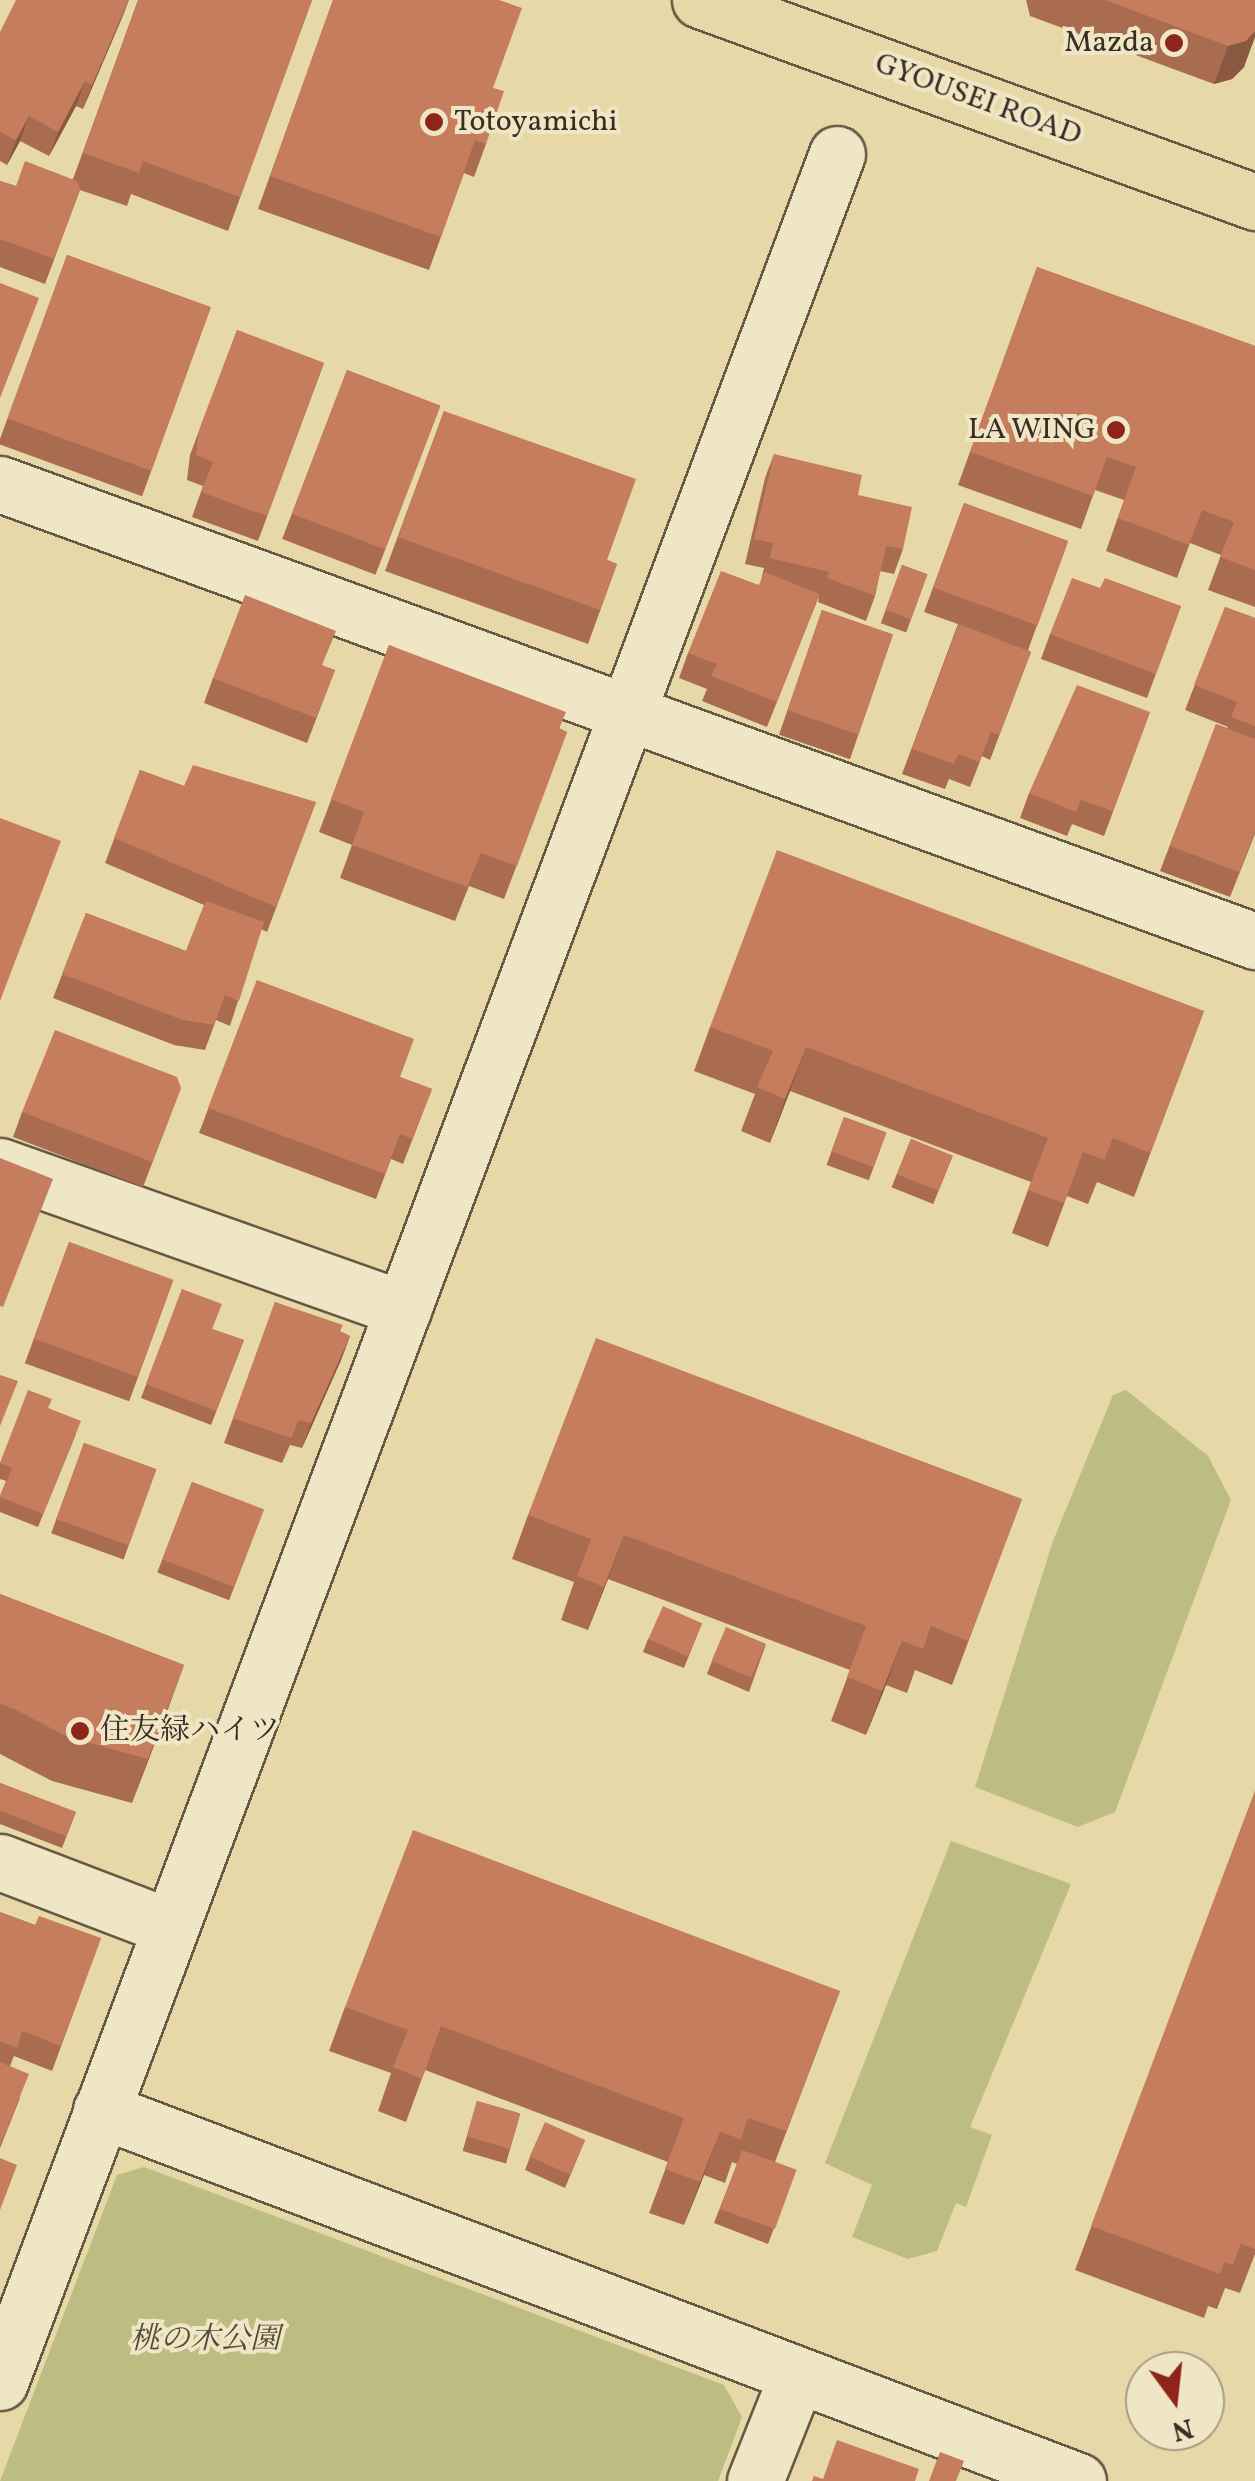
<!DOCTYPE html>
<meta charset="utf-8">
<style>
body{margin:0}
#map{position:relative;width:1255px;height:2481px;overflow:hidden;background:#e7d8a7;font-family:Vollkorn,"Noto Serif JP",serif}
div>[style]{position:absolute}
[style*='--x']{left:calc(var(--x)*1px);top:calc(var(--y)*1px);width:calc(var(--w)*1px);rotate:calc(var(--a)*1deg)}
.green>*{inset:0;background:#bcbc83}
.roads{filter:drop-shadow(2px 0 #675845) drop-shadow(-2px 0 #675845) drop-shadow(0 2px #675845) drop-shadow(0 -2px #675845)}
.minor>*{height:55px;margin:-27.5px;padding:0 27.5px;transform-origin:27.5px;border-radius:27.5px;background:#efe6c6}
.trunk>*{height:55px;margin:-27.5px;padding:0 27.5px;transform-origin:27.5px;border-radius:27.5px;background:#e7d8a7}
.wall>*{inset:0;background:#a96c50;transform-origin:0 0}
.shaded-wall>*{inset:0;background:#8a5841}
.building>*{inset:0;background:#c57d5d;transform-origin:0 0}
.dots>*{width:28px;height:28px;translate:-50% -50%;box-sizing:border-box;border:5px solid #efe6c6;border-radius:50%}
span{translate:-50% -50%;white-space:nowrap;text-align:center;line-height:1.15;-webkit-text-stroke:8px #efe6c6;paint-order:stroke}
.poi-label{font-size:30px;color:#3c2d24}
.right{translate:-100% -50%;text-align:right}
.left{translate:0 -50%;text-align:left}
.street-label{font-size:30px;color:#3c2d24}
.park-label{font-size:30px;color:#564a37;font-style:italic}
.north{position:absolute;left:1125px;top:2351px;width:100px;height:100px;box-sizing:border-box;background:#efe6c6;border:2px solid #a79c85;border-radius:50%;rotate:165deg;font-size:28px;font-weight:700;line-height:40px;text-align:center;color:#3c2d24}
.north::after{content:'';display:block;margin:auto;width:35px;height:45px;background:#8f2418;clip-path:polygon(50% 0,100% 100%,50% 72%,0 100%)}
</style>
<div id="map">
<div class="green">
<i style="clip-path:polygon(1126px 1390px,1208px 1456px,1231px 1500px,1115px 1812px,1078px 1827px,975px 1787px,1053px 1541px,1113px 1395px)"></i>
<i style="clip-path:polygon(951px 1841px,1071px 1884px,970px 2127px,992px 2135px,966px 2207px,956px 2203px,937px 2251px,908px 2259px,852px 2237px,872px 2185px,825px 2163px)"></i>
<i style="clip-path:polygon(144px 2167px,724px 2385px,742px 2417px,718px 2481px,0 2481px,117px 2175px)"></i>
</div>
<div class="roads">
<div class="minor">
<i style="--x:0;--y:484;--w:1336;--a:20.01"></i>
<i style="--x:0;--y:1166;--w:428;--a:19.5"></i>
<i style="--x:0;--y:1862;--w:182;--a:20.9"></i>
<i style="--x:101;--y:2110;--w:1045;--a:20.79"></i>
<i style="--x:0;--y:2382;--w:2380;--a:-69.41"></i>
<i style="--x:755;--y:2481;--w:111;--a:-68.3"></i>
</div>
<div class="trunk">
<i style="--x:700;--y:0;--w:591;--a:20"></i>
</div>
</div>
<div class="wall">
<i style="clip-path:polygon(129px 0,83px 109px,76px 106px,49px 156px,20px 141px,7px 165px,0 161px,0 32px)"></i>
<i style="clip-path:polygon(138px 0,312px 0,228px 231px,131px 194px,127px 206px,80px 190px,45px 284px,0 267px,0 181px,16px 186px,73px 179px)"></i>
<i style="clip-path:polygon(333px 0,493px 88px,486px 144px,474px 177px,464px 173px,429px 270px,258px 209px)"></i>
<i style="clip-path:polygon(1026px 0,1255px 0,1244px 67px,1232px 79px,1214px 84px,1030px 16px)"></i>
<i style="left:67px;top:255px;width:153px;height:201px;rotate:20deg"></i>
<i style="clip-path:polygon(1037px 267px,1255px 346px,1255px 607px,1208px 590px,1221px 555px,1190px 543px,1177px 578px,1106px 551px,1124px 500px,1095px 490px,1081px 529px,958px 485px)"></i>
<i style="clip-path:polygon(237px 330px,324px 363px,258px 541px,192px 517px,203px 486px,187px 480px,190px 455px)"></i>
<i style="left:347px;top:370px;width:100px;height:181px;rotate:21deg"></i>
<i style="clip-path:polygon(444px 411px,607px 560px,617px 564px,588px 644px,385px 571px)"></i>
<i style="clip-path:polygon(774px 454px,858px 495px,903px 549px,894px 574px,880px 571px,875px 596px,866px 621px,818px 602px,819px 596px,767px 727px,702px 701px,707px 689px,679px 678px,688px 653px,759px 585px,761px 581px,764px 568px,745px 564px,765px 478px)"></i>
<i style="clip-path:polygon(964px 503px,1068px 541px,1028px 650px,1031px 652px,990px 760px,982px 756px,970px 787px,949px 779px,945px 789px,902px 774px,958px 624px,924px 612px)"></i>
<i style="left:902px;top:565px;width:27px;height:62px;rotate:20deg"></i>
<i style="clip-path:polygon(1100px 588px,1181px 606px,1147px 698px,1041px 659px,1050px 634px)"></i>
<i style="clip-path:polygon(1225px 607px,1255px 618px,1255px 834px,1230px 897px,1160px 871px,1216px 724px,1227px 728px,1228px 727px,1185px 710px)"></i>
<i style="left:822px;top:610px;width:75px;height:132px;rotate:19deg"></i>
<i style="clip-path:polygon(389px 645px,567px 732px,504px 899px,469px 886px,455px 921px,340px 878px,352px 845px,319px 832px)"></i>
<i style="clip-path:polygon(322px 666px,335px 670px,307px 743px,204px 703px,213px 678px)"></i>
<i style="clip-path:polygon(1150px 712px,1104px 836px,1072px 824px,1067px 836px,1020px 818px,1029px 793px)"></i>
<i style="clip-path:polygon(140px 770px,184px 786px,316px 802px,267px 932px,261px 929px,230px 1026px,216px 1020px,205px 1050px,174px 1045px,53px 998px,86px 913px,186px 951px,204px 905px,105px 863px)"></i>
<i style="clip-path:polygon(257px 980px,400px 1077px,432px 1089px,403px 1164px,391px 1159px,376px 1199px,199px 1133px)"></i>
<i style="clip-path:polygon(1204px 1011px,1134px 1197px,1097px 1182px,1088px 1204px,1067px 1196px,1048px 1247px,1012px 1233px,1031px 1182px,790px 1091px,770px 1143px,741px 1131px,755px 1094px,694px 1071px,710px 1027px)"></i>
<i style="clip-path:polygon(181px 1088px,143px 1187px,13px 1137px,22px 1112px)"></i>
<i style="left:844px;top:1117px;width:45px;height:51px;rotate:20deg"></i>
<i style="left:911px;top:1139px;width:45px;height:52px;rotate:22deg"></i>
<i style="left:69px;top:1242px;width:111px;height:129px;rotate:20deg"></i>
<i style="clip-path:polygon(182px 1289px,212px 1329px,244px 1340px,211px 1425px,141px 1398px)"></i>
<i style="clip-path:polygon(275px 1302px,350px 1336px,341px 1360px,302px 1448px,290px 1445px,282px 1463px,224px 1443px)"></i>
<i style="clip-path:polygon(48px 1408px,76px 1434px,38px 1527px,0 1512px,0 1496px,6px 1481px,0 1479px,0 1463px)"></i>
<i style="left:84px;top:1443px;width:77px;height:96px;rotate:20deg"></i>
<i style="left:192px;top:1482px;width:77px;height:97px;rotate:21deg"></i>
<i style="clip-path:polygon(1022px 1499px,952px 1685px,915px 1670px,907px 1693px,886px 1685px,866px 1735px,831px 1721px,850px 1670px,608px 1579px,588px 1630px,561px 1620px,574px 1582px,512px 1559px,528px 1515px)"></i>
<i style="clip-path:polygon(0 1594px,184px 1665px,132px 1803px,52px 1781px,0 1754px)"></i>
<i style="clip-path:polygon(702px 1623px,684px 1668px,643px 1652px,648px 1639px)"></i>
<i style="clip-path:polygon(766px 1644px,749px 1692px,707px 1674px,712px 1661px)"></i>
<i style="clip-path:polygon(0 1783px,76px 1812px,62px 1848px,0 1824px)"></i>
<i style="clip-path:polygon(1255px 1791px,1255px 2254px,1240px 2293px,1225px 2288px,1217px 2309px,1208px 2306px,1204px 2318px,1075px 2270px)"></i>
<i style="clip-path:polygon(0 1912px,35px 1925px,101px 1938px,52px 2071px,14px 2056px,10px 2066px,20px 2098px,0 2148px)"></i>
<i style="clip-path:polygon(840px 1991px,775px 2162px,796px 2170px,768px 2244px,714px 2223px,737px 2164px,732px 2162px,725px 2183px,704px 2175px,684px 2225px,649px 2213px,668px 2162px,425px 2070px,406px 2122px,378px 2111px,391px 2073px,329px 2051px,345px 2007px)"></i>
<i style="left:477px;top:2101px;width:45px;height:52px;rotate:16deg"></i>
<i style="clip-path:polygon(585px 2140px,565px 2188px,525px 2170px,530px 2157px)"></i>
</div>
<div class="shaded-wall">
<i style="clip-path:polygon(129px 0,122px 18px,83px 109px,92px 85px)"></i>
<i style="clip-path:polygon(1255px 31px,1255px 37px,1244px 67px,1232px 79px,1214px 84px,1228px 46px)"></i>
<i style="clip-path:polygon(85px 81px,76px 106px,49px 156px,58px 132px)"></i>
<i style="clip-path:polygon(29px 116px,20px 141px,7px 165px,16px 140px)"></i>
<i style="clip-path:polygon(806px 1047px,790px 1091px,770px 1143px,785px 1099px)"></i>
<i style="clip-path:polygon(350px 1336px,341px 1360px,302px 1448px,311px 1423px)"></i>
<i style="clip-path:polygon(624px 1535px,608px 1579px,588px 1630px,604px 1587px)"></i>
<i style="clip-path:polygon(902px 1641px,886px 1685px,866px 1735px,882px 1691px)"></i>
<i style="clip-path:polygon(184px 1665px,168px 1709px,132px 1803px,148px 1759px)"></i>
<i style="clip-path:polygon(720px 2132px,704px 2175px,684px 2225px,700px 2182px)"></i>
</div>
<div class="building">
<i style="clip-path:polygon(16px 0,128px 0,92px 85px,85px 81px,58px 132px,29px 116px,16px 140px,0 132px,0 32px)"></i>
<i style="clip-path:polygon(138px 0,312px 0,240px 197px,143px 161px,139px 173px,83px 153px)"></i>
<i style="clip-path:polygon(333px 0,499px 0,522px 8px,493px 88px,504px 91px,486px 144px,475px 140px,441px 237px,270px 176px)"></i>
<i style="clip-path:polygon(1105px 0,1255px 0,1255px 31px,1246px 41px,1228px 46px)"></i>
<i style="clip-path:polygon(25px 161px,77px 181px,80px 189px,54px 259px,0 239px,0 181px,16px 186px)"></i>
<i style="left:67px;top:255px;width:153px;height:174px;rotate:20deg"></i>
<i style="clip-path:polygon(1037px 267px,1255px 346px,1255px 570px,1220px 557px,1234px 522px,1202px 510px,1189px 545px,1118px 518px,1136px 467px,1107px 457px,1093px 496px,970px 452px)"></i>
<i style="clip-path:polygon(0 283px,39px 298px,0 398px)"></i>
<i style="clip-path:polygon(237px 330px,324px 363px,267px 516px,201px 492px,213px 462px,196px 455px,199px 430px)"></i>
<i style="left:347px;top:370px;width:100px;height:154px;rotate:21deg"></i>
<i style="clip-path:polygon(444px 411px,636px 479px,607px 560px,617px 564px,600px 610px,398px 537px)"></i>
<i style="clip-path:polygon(774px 454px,862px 475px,858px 495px,912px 507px,903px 549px,886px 546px,875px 596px,827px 578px,829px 572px,770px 558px,773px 543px,754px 539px)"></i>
<i style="left:964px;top:503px;width:111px;height:90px;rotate:20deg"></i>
<i style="left:902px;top:565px;width:27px;height:48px;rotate:20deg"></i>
<i style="clip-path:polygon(721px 571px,759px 585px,765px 572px,819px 594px,777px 702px,711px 676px,717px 664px,688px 653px)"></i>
<i style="clip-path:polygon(1072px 578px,1100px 588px,1105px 578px,1181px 606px,1156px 674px,1050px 634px)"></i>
<i style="clip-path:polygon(245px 595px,336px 631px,322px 665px,335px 670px,316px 718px,213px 678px)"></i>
<i style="clip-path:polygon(1225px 607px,1255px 618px,1255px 726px,1231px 717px,1237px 702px,1194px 685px)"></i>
<i style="left:822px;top:610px;width:75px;height:106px;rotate:19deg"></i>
<i style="clip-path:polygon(959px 624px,1031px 652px,999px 735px,991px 732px,979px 762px,958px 754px,954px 764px,912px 749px)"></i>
<i style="clip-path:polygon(389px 645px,566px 712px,559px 729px,567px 732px,517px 866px,481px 853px,467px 887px,352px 845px,364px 812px,331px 799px)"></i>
<i style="clip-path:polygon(1077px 685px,1150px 712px,1113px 811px,1081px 800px,1076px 812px,1029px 793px)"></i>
<i style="clip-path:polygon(1216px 724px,1255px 739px,1255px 832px,1239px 872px,1170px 846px)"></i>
<i style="clip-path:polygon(193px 765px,316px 802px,276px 907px,114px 838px,140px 770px,184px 786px)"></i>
<i style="clip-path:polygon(0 818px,61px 841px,0 1001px)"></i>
<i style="clip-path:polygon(777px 850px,1204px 1011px,1150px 1153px,1113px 1138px,1104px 1160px,1083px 1152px,1064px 1203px,1028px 1190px,1048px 1138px,806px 1047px,785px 1099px,757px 1087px,773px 1051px,710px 1027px)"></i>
<i style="clip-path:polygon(206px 901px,264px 922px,239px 1001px,225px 995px,214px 1025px,183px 1020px,62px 974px,86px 913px,186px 951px)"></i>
<i style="clip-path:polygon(257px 980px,414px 1039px,400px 1077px,432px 1089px,412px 1139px,400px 1134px,385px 1174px,208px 1108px)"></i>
<i style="clip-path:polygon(55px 1030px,177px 1077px,181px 1088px,152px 1162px,22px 1112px)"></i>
<i style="left:844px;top:1117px;width:45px;height:37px;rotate:20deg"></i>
<i style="left:911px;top:1139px;width:45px;height:38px;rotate:22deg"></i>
<i style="clip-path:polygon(0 1158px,53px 1179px,3px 1307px,0 1306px)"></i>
<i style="left:69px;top:1242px;width:111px;height:103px;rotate:20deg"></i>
<i style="clip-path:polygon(182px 1289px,222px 1304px,212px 1329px,244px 1340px,216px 1411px,146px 1384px)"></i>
<i style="clip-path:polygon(275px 1302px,343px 1325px,340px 1331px,350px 1336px,311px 1423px,299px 1420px,291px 1438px,233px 1418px)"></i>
<i style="clip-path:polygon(596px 1338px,1022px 1499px,968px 1641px,931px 1626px,923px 1649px,902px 1641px,882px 1691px,847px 1677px,866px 1626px,624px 1535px,604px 1587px,577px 1576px,591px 1539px,528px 1515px)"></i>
<i style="clip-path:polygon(0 1375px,18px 1381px,0 1426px)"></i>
<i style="clip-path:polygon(28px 1390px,52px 1399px,48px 1408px,81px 1421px,43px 1514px,0 1497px,12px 1468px,0 1463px)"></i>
<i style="left:84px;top:1443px;width:77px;height:81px;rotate:20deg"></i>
<i style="left:192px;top:1482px;width:77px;height:83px;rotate:21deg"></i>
<i style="clip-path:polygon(0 1594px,184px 1665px,148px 1759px,68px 1737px,16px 1710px,0 1704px)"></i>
<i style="left:663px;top:1606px;width:43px;height:36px;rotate:24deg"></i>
<i style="left:726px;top:1627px;width:43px;height:37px;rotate:23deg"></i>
<i style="left:0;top:1783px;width:81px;height:26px;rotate:21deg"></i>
<i style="clip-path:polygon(1255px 1791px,1255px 2249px,1241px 2244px,1233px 2265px,1224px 2262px,1220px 2274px,1091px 2226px)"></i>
<i style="clip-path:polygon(413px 1830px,840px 1991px,786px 2131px,748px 2118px,741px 2139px,720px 2132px,700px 2182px,665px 2169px,684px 2118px,441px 2026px,422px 2079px,393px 2067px,408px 2030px,345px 2007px)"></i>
<i style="clip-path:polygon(0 1912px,35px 1925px,39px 1916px,101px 1938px,61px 2046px,22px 2031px,17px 2048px,0 2041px)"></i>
<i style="clip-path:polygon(0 2062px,29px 2074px,0 2145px)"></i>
<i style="left:477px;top:2101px;width:45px;height:37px;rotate:16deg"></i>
<i style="left:545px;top:2122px;width:44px;height:38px;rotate:24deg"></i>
<i style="left:742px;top:2150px;width:58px;height:63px;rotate:20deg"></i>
<i style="clip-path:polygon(0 2158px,17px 2165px,0 2210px)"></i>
<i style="clip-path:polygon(837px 2440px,919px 2469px,915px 2481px,812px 2481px,814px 2476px,823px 2479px)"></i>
<i style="clip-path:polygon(940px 2452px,964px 2461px,956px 2481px,929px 2481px)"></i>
</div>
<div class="dots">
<i style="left:1174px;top:43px;background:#8f2418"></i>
<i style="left:434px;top:122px;background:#8f2418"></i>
<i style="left:1116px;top:430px;background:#8f2418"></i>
<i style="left:80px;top:1731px;background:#8f2418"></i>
</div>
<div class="poi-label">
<span class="right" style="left:1154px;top:43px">Mazda</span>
<span class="left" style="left:454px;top:122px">Totoyamichi</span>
<span class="right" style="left:1096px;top:430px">LA WING</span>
<span class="left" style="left:100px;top:1731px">住友緑ハイツ</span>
</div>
<div class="street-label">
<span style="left:978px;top:100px;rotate:20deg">GYOUSEI ROAD</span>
</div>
<div class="park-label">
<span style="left:205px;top:2340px">桃の木公園</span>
</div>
<div class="north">N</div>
</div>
